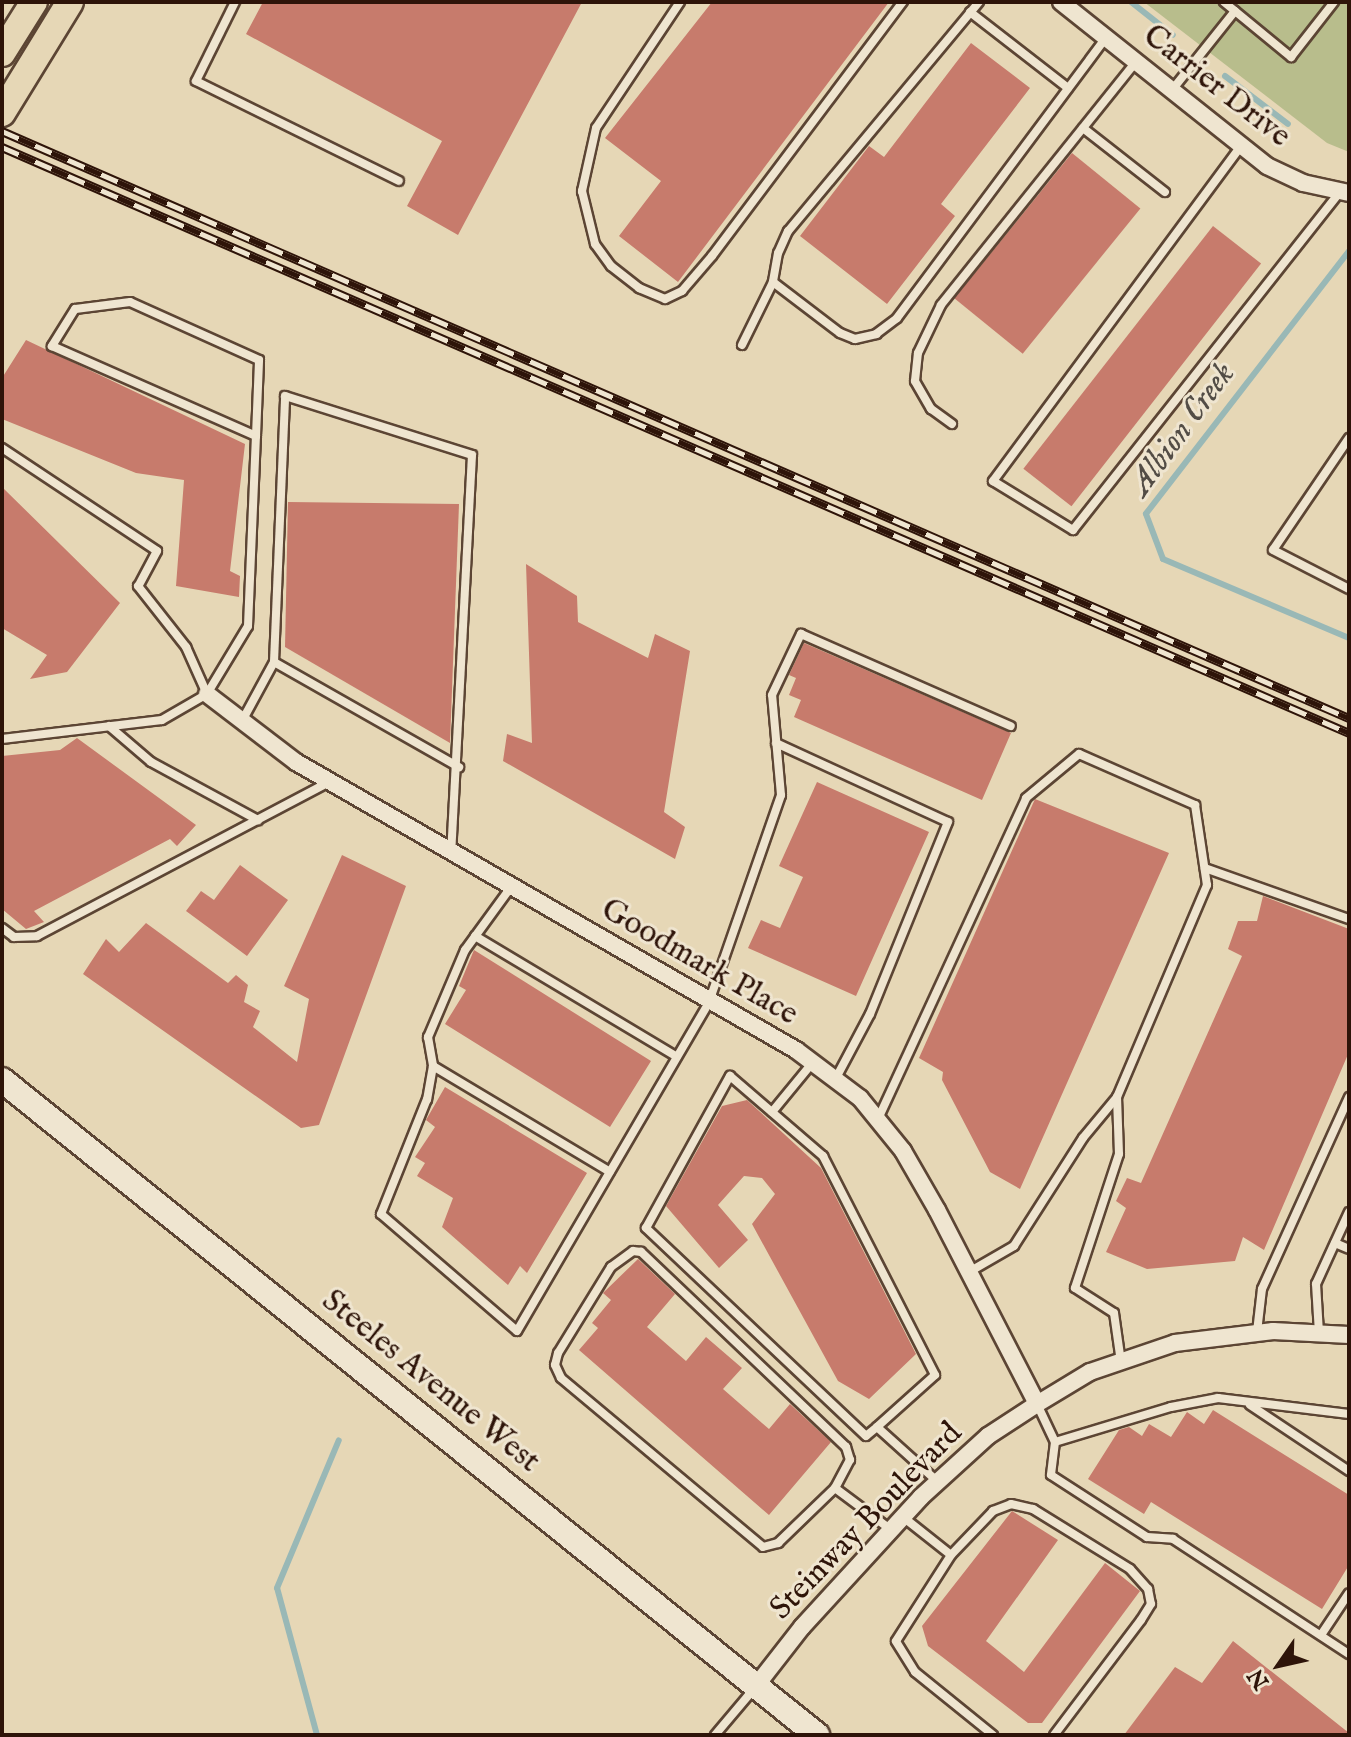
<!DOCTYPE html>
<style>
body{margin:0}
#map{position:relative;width:1351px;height:1737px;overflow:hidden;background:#e6d7b6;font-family:"IM FELL English",serif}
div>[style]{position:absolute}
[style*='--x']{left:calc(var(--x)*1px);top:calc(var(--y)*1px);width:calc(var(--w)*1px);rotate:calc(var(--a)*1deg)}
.green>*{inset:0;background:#b8bd8c}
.stream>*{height:6px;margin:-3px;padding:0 3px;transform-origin:3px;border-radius:3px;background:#99b8b6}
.building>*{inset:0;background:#c77b6c;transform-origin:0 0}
.roads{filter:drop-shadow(2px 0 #5c4534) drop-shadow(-2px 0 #5c4534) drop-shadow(0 2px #5c4534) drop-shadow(0 -2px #5c4534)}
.lane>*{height:8px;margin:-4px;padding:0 4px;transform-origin:4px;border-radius:4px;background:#efe5d0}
.street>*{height:16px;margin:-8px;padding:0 8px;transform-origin:8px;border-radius:8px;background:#efe5d0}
.secondary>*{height:24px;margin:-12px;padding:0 12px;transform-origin:12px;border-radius:12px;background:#efe5d0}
.primary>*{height:26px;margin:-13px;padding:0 13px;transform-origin:13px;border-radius:13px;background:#e6d7b6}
.rail>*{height:9px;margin-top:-4.5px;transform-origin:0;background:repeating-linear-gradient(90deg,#efe5d0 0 18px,#2e1409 0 36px);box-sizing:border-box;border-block:2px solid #2e1409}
span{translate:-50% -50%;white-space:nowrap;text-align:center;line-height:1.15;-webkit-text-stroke:6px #efe5d0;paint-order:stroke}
.street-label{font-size:32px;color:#2e1409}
.water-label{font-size:34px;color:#534d46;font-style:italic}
.frame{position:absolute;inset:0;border:4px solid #2e1409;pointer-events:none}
.north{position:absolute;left:1239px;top:1625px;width:80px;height:80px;-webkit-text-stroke:6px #efe5d0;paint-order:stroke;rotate:236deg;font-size:22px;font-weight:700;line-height:32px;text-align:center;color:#2e1409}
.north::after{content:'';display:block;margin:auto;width:28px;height:36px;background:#2e1409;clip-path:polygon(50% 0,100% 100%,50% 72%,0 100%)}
</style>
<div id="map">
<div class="green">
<i style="clip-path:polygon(1144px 2px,1349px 2px,1349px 152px,1327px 143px)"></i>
</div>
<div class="stream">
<i style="--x:1131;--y:2;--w:53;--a:38.2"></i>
<i style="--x:1225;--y:76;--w:79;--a:37.3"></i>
<i style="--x:1349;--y:251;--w:332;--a:127.7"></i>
<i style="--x:1146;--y:514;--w:48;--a:69.3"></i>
<i style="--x:1163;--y:559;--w:202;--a:23"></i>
<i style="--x:317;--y:1735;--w:152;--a:-105.2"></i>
<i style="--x:277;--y:1588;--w:160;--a:-67.3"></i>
</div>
<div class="building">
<i style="clip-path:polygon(263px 2px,582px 2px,458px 235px,407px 206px,442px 141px,246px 34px)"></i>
<i style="clip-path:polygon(712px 2px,889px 2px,678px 282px,619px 236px,661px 181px,605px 138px)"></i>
<i style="clip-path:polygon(971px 43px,1030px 88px,941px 204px,955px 216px,887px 304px,800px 236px,869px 146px,884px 157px)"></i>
<i style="left:1072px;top:153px;width:88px;height:187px;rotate:39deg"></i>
<i style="left:1213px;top:226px;width:61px;height:308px;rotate:38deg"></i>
<i style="clip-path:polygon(26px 340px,245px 444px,230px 571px,240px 576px,239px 597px,176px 586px,184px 480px,136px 473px,2px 419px,2px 378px)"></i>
<i style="clip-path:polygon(2px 487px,120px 603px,67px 672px,30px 679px,47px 655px,2px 628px)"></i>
<i style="clip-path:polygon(288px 502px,459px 504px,450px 743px,285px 647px)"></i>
<i style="clip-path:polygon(526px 564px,577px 596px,578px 622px,648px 658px,655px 634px,690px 651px,664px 812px,685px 827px,675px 859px,503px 761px,507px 734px,532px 743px)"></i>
<i style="clip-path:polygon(804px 643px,1011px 733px,982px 800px,794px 717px,801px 700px,789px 695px,796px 678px,789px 675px)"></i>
<i style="clip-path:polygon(77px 738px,196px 825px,177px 846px,170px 839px,34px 911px,44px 922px,26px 929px,2px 909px,2px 756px,60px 750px)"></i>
<i style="clip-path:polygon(817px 782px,929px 832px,856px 996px,748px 948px,761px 920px,780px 928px,803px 877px,779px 866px)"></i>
<i style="clip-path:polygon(1035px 799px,1169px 853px,1020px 1189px,990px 1172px,942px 1080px,943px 1072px,919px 1058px)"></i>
<i style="clip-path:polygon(342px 855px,406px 886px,319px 1125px,301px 1128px,83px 974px,106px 939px,119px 952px,146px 923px,228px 983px,236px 975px,248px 985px,244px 1002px,260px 1011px,253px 1027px,297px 1062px,309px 999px,284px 986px)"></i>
<i style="clip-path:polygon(240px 865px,288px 900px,247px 956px,186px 911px,201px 891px,214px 900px)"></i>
<i style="clip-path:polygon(1263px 896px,1349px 929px,1349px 1052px,1264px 1250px,1243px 1237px,1235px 1261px,1147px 1269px,1106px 1252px,1126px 1208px,1116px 1201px,1127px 1178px,1141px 1183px,1242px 956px,1228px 949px,1238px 921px,1257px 921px)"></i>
<i style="clip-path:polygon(474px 950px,651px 1061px,610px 1127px,445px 1024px,466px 990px,459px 986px)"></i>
<i style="clip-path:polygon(445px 1087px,587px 1173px,527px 1273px,520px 1266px,508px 1285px,442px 1227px,453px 1198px,417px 1176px,425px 1163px,415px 1157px,435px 1127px,426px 1120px)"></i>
<i style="clip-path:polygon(747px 1100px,821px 1168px,916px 1354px,869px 1399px,838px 1381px,752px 1224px,775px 1194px,762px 1178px,744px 1176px,718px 1205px,748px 1240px,719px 1268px,666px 1206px,722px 1106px)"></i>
<i style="clip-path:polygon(638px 1259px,675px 1294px,647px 1327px,686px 1361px,706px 1337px,742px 1368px,723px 1389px,769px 1429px,790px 1404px,831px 1442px,769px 1515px,579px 1350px,598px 1328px,592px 1323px,611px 1300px,603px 1293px)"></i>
<i style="clip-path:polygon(1213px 1410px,1349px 1495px,1349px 1565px,1322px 1609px,1151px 1502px,1144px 1514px,1088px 1479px,1119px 1430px,1129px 1427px,1142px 1436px,1149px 1424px,1171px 1437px,1187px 1412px,1204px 1424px)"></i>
<i style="clip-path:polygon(1012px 1511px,1058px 1540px,986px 1641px,1024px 1672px,1105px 1563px,1140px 1591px,1042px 1723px,1028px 1723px,928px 1646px,922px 1626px)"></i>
<i style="clip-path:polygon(1233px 1641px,1349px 1733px,1349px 1735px,1124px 1735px,1175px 1667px,1202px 1683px)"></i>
</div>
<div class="roads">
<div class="lane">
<i style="--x:235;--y:2;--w:88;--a:116.3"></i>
<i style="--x:196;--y:81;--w:226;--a:26.2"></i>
<i style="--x:680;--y:2;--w:151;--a:123.7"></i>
<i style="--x:596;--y:128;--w:65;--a:102.5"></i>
<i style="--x:582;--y:191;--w:55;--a:76.2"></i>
<i style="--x:595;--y:244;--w:27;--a:54"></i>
<i style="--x:611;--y:266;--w:36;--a:38"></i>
<i style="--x:639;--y:288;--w:28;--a:23"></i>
<i style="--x:665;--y:299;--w:19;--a:-25"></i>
<i style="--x:682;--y:291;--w:46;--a:-49.4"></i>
<i style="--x:712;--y:256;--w:318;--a:-53.1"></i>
<i style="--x:979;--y:2;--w:298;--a:129.8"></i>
<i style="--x:788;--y:231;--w:24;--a:114"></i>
<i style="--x:778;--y:253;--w:29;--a:100"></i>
<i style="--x:773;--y:282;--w:84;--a:37.3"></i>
<i style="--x:840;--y:333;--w:16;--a:22"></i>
<i style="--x:855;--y:339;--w:22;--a:-13"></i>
<i style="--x:876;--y:334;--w:26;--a:-37"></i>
<i style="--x:897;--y:318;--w:349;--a:-53.3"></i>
<i style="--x:1224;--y:2;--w:87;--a:39.4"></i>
<i style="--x:1291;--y:57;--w:70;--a:-52"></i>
<i style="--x:970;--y:12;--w:124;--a:37.8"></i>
<i style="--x:1172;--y:90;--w:101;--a:-51.4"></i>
<i style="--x:1083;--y:128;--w:104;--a:38"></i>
<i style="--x:1241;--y:146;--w:417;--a:126.5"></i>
<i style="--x:993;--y:481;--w:94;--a:31.5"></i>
<i style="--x:1073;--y:530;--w:429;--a:-51.7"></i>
<i style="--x:742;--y:345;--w:70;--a:-63.8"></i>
<i style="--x:952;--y:424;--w:26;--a:-144"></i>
<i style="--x:931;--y:409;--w:32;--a:-120"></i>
<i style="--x:915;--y:381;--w:28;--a:-84"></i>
<i style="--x:918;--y:353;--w:53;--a:-64.4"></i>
<i style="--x:941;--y:305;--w:312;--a:-51.3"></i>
<i style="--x:1349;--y:438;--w:135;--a:124.2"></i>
<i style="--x:1273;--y:550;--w:85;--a:27.2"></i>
<i style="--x:2;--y:448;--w:186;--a:33.6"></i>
<i style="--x:157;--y:551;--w:40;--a:118"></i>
<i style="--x:138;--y:586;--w:78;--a:51.8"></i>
<i style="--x:186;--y:647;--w:51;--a:65.9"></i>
<i style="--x:274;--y:662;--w:213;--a:29.6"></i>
<i style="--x:242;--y:721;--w:67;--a:-61.5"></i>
<i style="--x:274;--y:662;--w:266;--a:-87.6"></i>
<i style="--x:285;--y:396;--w:196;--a:17.5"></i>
<i style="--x:472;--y:455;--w:398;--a:93"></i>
<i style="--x:109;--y:726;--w:55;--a:40.6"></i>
<i style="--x:151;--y:762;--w:122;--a:28.5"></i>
<i style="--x:2;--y:739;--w:161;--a:-6.8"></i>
<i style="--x:162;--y:720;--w:52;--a:-30"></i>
<i style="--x:207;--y:694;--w:79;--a:-58.9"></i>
<i style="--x:248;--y:626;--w:190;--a:-87.6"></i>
<i style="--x:256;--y:436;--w:76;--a:-87.7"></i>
<i style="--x:259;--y:360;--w:141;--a:-155.8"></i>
<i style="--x:130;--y:302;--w:55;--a:172.7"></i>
<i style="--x:75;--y:309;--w:44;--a:121.9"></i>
<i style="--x:52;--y:346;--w:223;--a:23.8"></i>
<i style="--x:776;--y:743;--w:189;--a:24.7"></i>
<i style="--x:948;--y:822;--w:207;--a:112.1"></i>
<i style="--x:870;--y:1014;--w:72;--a:118"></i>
<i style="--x:1205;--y:868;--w:153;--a:19.5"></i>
<i style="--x:511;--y:887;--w:78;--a:126.1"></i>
<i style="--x:465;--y:950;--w:95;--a:113"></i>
<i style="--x:428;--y:1037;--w:29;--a:80"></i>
<i style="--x:433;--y:1066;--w:34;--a:100"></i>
<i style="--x:427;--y:1099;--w:124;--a:111.8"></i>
<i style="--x:381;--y:1214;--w:179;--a:40.7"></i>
<i style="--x:517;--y:1331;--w:381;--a:-59.7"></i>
<i style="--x:709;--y:1002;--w:219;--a:-70.8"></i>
<i style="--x:781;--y:795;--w:100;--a:-95.1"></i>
<i style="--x:772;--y:695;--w:68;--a:-64.6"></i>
<i style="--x:801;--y:634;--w:229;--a:23.7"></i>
<i style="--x:2;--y:928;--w:15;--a:37"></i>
<i style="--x:14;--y:937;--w:23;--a:-2"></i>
<i style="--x:37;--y:936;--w:330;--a:-27.8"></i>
<i style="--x:475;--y:936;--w:235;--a:30.9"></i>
<i style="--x:433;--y:1066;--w:206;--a:30.9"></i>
<i style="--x:1117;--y:1097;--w:57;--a:88"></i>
<i style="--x:1119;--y:1154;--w:141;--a:108.2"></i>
<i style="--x:1075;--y:1288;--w:46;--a:32.7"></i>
<i style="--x:1114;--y:1313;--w:49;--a:81.9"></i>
<i style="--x:772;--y:1112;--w:65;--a:-50.6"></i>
<i style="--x:878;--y:1119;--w:353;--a:-65.2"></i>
<i style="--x:1026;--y:798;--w:69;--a:-39.7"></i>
<i style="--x:1079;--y:754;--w:127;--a:23.7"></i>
<i style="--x:1195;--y:805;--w:81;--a:81.5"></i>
<i style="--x:1207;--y:885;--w:230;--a:113"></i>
<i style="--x:1117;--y:1097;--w:53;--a:129.7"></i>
<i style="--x:1083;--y:1138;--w:128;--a:122.6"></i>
<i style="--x:1014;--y:1246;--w:52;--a:150"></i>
<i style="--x:1335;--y:1243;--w:15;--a:23"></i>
<i style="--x:1257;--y:1332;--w:43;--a:-83.4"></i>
<i style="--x:1262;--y:1289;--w:211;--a:-65.6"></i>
<i style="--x:1319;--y:1333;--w:49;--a:-93.5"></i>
<i style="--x:1316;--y:1284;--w:79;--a:-65.4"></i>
<i style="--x:1037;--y:1404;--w:42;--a:64.7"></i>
<i style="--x:1055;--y:1442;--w:33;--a:97"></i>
<i style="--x:1051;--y:1475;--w:114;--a:32.9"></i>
<i style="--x:1147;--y:1537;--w:26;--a:4"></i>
<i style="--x:1173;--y:1539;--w:210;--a:33.2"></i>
<i style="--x:1250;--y:1405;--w:119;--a:33.7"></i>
<i style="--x:877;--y:1427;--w:14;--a:141"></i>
<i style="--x:866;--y:1436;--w:303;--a:-136.6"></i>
<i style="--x:646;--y:1228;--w:174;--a:-61.1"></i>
<i style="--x:730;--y:1076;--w:123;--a:40.7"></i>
<i style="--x:823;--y:1156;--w:246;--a:62.9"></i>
<i style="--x:935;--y:1375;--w:78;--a:138.1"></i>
<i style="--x:877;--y:1427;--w:81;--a:42"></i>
<i style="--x:1055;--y:1442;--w:121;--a:-16.8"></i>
<i style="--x:1171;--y:1407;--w:48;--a:-10.8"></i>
<i style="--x:1218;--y:1398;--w:132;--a:7"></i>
<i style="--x:835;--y:1488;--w:32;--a:-62"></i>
<i style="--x:850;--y:1460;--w:14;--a:-107"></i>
<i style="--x:846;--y:1447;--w:283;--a:-136.4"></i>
<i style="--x:641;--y:1252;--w:8;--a:-173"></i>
<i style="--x:633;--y:1251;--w:27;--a:144"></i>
<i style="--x:611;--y:1267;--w:101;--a:121.6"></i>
<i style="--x:558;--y:1353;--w:12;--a:104"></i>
<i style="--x:555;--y:1365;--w:14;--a:65"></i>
<i style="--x:561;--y:1378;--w:263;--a:39.9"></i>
<i style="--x:763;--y:1547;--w:16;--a:-15"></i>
<i style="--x:778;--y:1543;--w:79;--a:-44"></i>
<i style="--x:835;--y:1488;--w:69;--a:36.7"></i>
<i style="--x:903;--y:1517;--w:61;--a:38.4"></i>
<i style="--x:1321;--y:1635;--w:50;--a:-56.3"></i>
<i style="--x:715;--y:1735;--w:59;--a:-49.8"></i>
<i style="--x:993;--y:1735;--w:100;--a:-141.1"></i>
<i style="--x:915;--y:1672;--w:36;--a:-122"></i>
<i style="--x:896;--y:1641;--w:102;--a:-57.4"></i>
<i style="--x:951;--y:1555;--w:61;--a:-46.3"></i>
<i style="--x:993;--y:1511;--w:19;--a:-21"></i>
<i style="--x:1011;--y:1504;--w:23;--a:13"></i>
<i style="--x:1033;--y:1509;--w:114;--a:31.7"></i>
<i style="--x:1130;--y:1569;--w:27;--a:48"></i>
<i style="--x:1148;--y:1589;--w:15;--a:79"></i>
<i style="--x:1151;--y:1604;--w:19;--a:122"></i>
<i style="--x:1141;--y:1620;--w:144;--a:127.1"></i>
</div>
<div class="street">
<i style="--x:1061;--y:2;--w:263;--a:38.5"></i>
<i style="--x:1267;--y:166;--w:40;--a:25"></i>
<i style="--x:1303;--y:183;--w:47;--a:12.3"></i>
<i style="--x:207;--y:694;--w:112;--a:37.4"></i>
<i style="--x:296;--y:762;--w:577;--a:29.94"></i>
<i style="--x:796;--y:1050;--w:80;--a:36.9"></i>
<i style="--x:860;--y:1098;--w:68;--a:50.9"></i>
<i style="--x:903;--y:1151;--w:68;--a:60"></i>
<i style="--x:937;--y:1210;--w:218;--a:62.7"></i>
<i style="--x:756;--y:1686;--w:75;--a:-52.1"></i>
<i style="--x:802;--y:1627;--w:176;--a:-47.5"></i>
<i style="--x:921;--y:1497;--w:91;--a:-42.3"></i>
<i style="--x:988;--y:1436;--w:59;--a:-33.1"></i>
<i style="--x:1037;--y:1404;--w:62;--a:-31.1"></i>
<i style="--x:1090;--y:1372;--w:90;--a:-18.8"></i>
<i style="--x:1175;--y:1343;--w:99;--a:-7"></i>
<i style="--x:1273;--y:1331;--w:76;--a:3"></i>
</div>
<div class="secondary">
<i style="--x:2;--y:1080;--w:1046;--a:38.79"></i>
</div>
<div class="primary">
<i style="--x:2;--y:53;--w:60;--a:-57.9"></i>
<i style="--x:2;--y:113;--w:130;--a:-58.5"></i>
</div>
</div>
<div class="rail">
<i style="--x:2;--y:131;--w:1469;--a:23.55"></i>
<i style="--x:2;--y:147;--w:1469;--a:23.51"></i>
</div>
<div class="street-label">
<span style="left:1216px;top:87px;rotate:38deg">Carrier Drive</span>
<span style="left:699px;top:963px;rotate:30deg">Goodmark Place</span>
<span style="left:430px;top:1382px;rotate:39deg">Steeles Avenue West</span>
<span style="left:867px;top:1522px;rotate:-46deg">Steinway Boulevard</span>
</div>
<div class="water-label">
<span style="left:1182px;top:429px;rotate:-54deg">Albion Creek</span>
</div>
<div class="frame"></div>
<div class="north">N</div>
</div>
